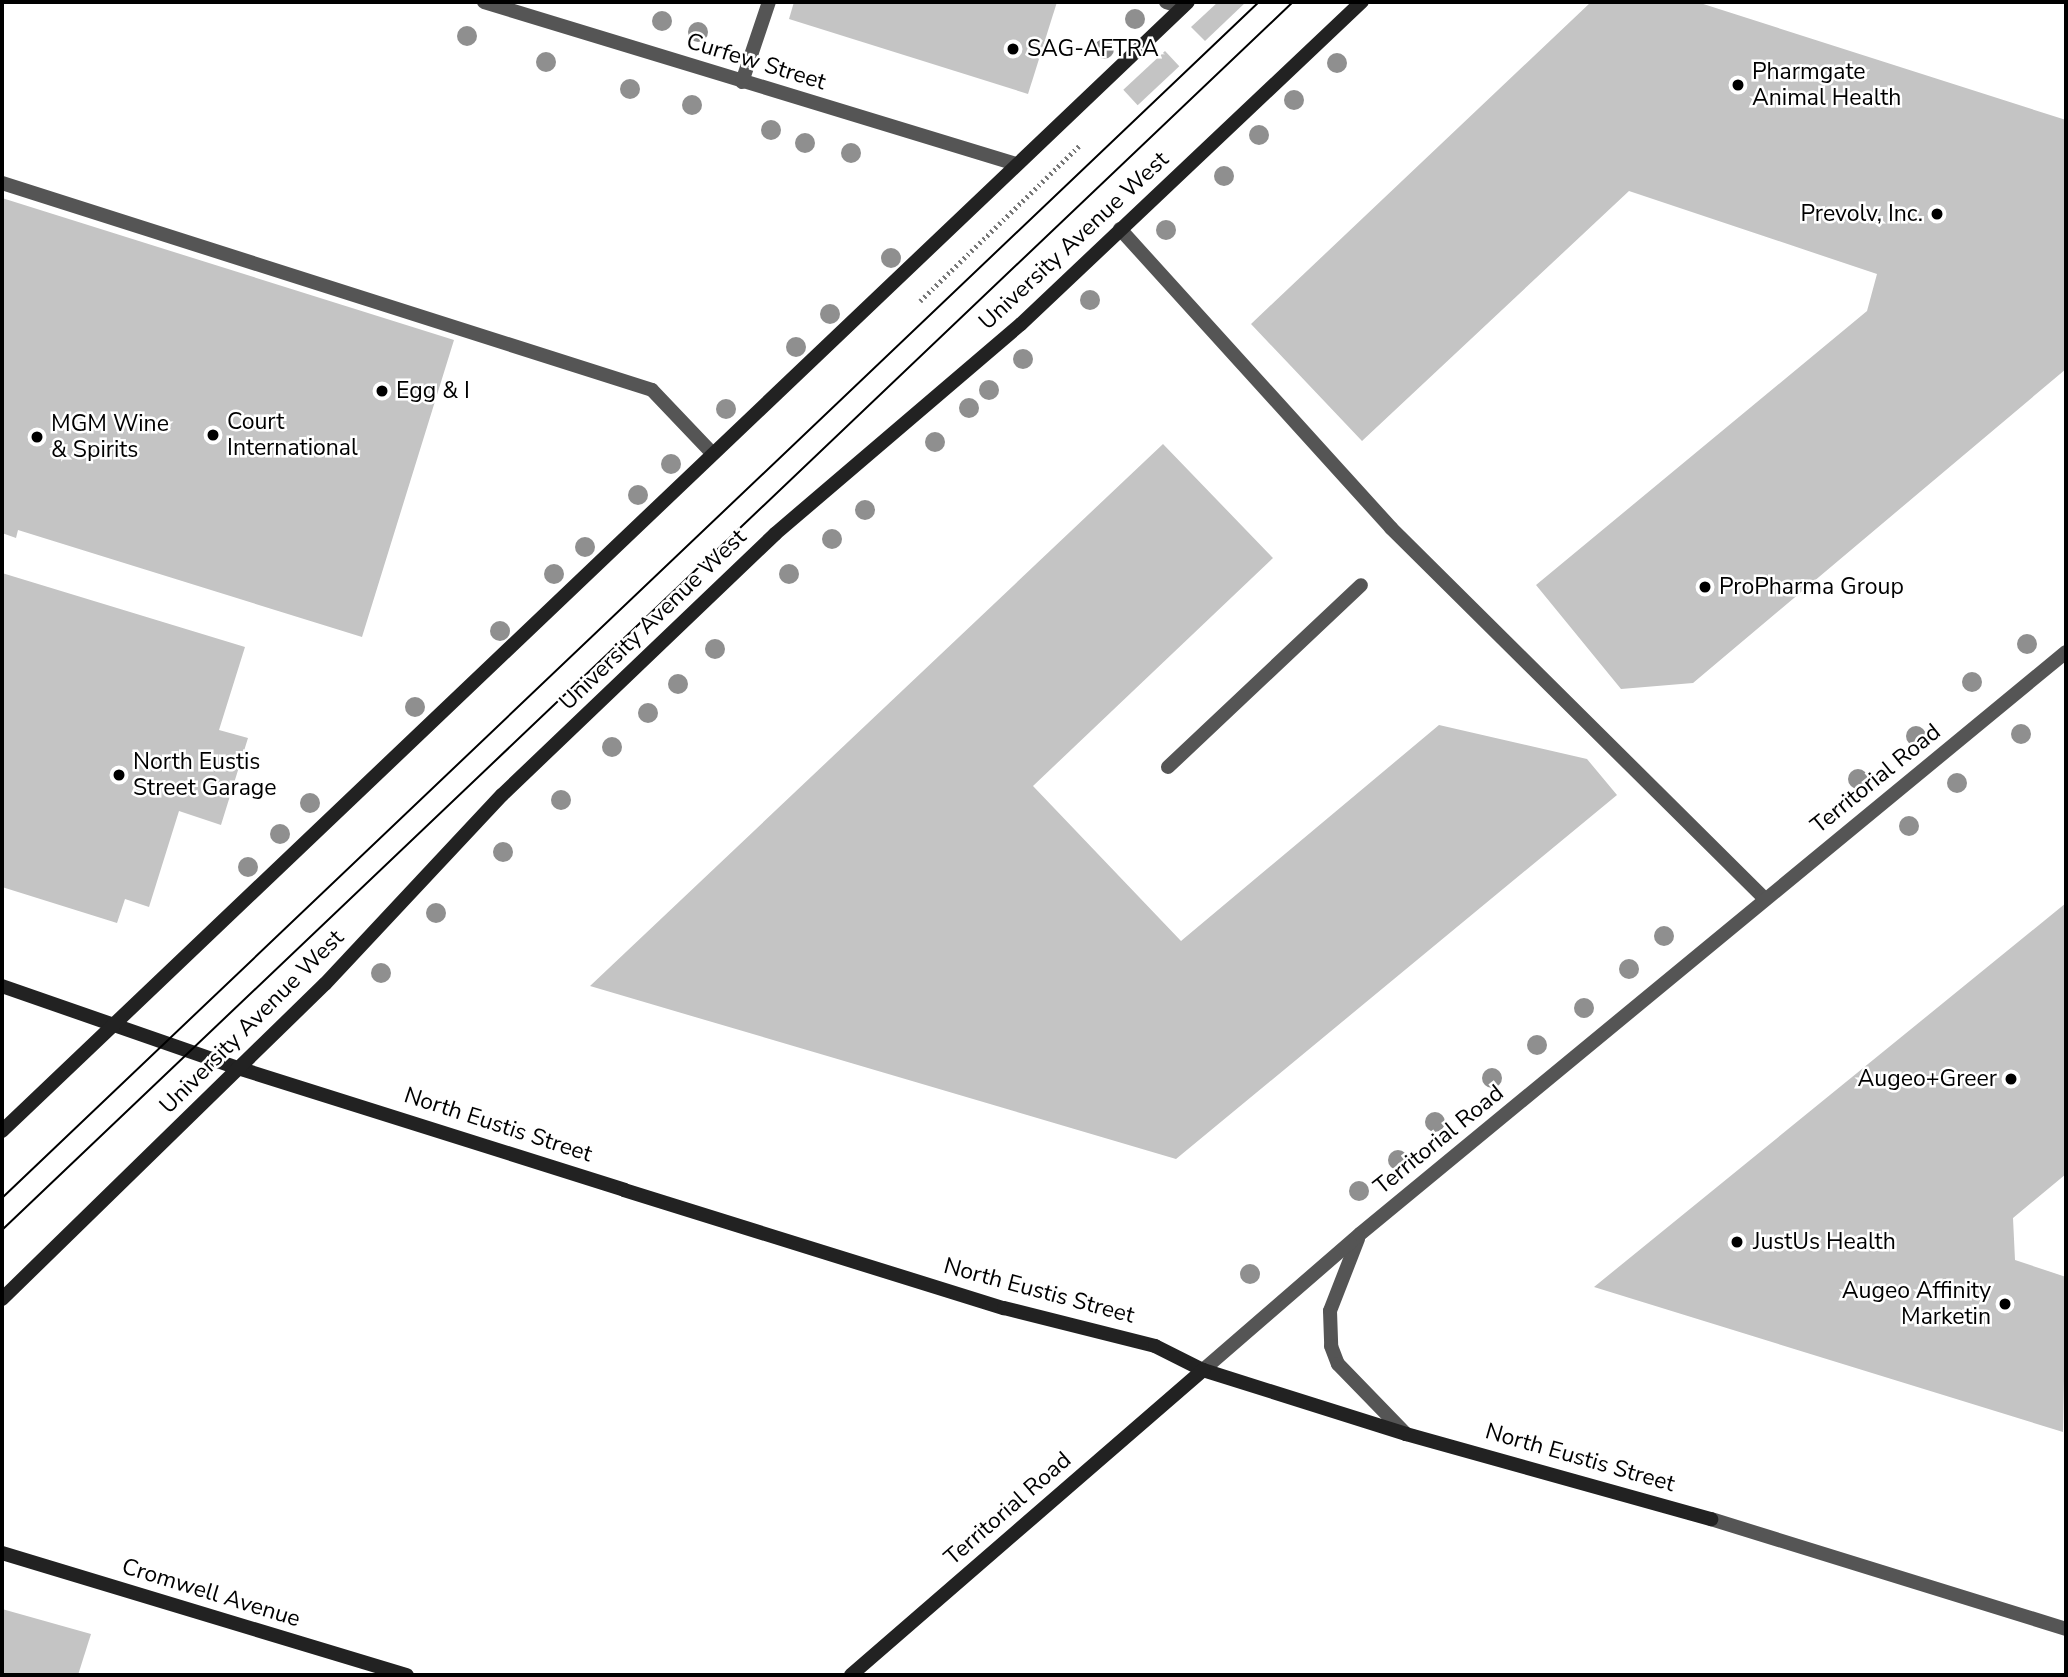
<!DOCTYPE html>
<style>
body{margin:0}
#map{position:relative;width:2068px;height:1677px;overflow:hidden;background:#fff;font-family:"Nunito Sans",sans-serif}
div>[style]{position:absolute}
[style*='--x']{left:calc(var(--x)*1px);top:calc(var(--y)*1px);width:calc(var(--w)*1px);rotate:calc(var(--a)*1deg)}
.building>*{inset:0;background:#c4c4c4;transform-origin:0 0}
.path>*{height:4.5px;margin-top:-2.25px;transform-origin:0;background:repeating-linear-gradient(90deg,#777 0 2px,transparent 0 5.5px)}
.lane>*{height:14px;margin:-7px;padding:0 7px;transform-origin:7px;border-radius:7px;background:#555}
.street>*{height:14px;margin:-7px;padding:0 7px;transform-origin:7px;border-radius:7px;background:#555}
.secondary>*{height:14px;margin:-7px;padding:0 7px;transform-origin:7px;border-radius:7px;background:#222}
.tram>*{height:2px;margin:-1px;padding:0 1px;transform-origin:1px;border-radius:1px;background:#000}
.trees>*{width:20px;height:20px;margin:-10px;border-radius:50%;background:#8f8f8f}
.dots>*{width:19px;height:19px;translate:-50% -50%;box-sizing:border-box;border:4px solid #fff;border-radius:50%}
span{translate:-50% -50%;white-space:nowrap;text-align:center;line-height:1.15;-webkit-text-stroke:5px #fff;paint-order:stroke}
.poi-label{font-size:23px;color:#000}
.left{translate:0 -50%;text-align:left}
.right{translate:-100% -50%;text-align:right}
.street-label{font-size:23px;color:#000}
.frame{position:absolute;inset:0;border:4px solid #000;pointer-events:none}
</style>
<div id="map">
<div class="building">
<i style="clip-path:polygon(794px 2px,1057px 2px,1028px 94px,789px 19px)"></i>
<i style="clip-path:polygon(1218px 2px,1246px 2px,1205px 41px,1191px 27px)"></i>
<i style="clip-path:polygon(1591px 2px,1697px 2px,2066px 120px,2066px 369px,1693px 683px,1621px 689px,1536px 585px,1867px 311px,1877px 274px,1629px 191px,1362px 441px,1251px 324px)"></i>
<i style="left:1165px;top:51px;width:21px;height:57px;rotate:47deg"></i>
<i style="clip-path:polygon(2px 198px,454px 340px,362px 637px,18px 530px,16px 538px,2px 533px)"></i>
<i style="clip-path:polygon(1163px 444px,1273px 558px,1033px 786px,1181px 941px,1439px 725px,1587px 759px,1617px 795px,1176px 1159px,590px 986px)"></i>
<i style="clip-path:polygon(2px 573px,245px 647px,219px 730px,248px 738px,221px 825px,179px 811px,149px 907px,125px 899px,117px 923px,2px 887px)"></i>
<i style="clip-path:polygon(2066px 903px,2066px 1174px,2013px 1218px,2015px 1260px,2066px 1277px,2063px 1432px,1594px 1287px)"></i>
<i style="clip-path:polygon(2px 1609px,91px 1634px,78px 1675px,2px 1675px)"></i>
</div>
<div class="path">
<i style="--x:920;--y:301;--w:223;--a:-44.3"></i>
</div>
<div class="lane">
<i style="--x:1166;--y:2;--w:17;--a:17"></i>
<i style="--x:2;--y:183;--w:682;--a:17.66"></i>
<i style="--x:652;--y:390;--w:87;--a:46.4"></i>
<i style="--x:1120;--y:229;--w:404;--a:47.8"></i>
<i style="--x:1391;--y:528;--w:527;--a:44.77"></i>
<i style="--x:1168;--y:767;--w:265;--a:-43.3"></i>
</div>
<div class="street">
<i style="--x:484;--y:2;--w:556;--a:16.94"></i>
<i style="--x:742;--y:82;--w:84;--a:-71.4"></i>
<i style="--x:1358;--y:1239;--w:77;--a:111.3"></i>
<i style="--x:1330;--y:1311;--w:35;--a:88"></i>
<i style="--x:1331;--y:1346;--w:19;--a:69"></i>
<i style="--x:1338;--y:1364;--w:98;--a:45.8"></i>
<i style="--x:1203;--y:1370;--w:208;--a:-40.9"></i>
<i style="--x:1360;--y:1234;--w:915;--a:-39.5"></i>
<i style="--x:1711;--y:1519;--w:372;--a:17.2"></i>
</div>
<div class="secondary">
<i style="--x:2;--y:986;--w:250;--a:19.2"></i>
<i style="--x:238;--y:1068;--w:405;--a:17.5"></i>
<i style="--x:624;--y:1190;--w:398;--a:17.3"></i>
<i style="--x:1004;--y:1308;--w:156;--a:14.1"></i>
<i style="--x:1155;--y:1346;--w:54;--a:26.6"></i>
<i style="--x:1203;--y:1370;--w:213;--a:17.5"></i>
<i style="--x:1406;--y:1434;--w:317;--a:15.6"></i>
<i style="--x:2;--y:1131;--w:1637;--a:-43.59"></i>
<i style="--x:2;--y:1299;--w:451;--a:-44.3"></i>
<i style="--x:325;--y:984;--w:259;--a:-46.9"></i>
<i style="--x:502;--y:795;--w:378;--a:-43.7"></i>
<i style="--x:775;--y:534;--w:323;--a:-40.5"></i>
<i style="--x:1021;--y:324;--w:469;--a:-43.4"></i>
<i style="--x:2;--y:1553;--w:423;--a:16.8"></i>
<i style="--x:851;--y:1675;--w:466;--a:-40.9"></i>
</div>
<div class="tram">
<i style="--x:2;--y:1198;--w:1735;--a:-43.58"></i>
<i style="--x:2;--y:1230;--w:1782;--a:-43.57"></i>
</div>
<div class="trees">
<i style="left:1135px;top:19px"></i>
<i style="left:662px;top:21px"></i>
<i style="left:698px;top:32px"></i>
<i style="left:467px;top:36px"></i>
<i style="left:1104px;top:49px"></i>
<i style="left:546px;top:62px"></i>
<i style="left:1337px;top:63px"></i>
<i style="left:630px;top:89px"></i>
<i style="left:1294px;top:100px"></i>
<i style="left:692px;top:105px"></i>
<i style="left:771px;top:130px"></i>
<i style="left:1259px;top:135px"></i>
<i style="left:805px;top:143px"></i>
<i style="left:851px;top:153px"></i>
<i style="left:1224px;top:176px"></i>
<i style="left:1166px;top:230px"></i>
<i style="left:891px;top:258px"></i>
<i style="left:1090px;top:300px"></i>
<i style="left:830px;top:314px"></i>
<i style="left:796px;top:347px"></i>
<i style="left:1023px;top:359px"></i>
<i style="left:989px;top:390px"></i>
<i style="left:969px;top:408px"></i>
<i style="left:726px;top:409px"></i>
<i style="left:935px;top:442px"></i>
<i style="left:671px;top:464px"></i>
<i style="left:638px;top:495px"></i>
<i style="left:865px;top:510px"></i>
<i style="left:832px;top:539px"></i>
<i style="left:585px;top:547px"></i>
<i style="left:554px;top:574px"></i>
<i style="left:789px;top:574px"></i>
<i style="left:500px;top:631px"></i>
<i style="left:2027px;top:644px"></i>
<i style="left:715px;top:649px"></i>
<i style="left:1972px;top:682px"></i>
<i style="left:678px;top:684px"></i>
<i style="left:415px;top:707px"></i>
<i style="left:648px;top:713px"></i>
<i style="left:2021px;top:734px"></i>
<i style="left:1916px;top:736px"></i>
<i style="left:612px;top:747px"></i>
<i style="left:1858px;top:779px"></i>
<i style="left:1957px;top:783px"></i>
<i style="left:561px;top:800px"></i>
<i style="left:310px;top:803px"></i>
<i style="left:1909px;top:826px"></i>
<i style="left:280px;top:834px"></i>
<i style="left:503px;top:852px"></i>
<i style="left:248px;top:867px"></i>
<i style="left:436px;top:913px"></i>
<i style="left:1664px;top:936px"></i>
<i style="left:1629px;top:969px"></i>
<i style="left:381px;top:973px"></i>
<i style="left:1584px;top:1008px"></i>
<i style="left:1537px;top:1045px"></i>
<i style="left:1492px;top:1078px"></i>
<i style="left:1435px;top:1122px"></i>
<i style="left:1398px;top:1160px"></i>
<i style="left:1359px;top:1191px"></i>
<i style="left:1250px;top:1274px"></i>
</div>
<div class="dots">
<i style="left:1013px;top:49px;background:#000"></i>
<i style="left:1738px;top:85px;background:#000"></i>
<i style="left:1937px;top:214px;background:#000"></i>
<i style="left:382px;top:391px;background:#000"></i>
<i style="left:213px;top:435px;background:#000"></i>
<i style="left:37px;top:437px;background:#000"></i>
<i style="left:1705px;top:587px;background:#000"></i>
<i style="left:119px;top:775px;background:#000"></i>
<i style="left:2011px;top:1079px;background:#000"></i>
<i style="left:1737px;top:1242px;background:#000"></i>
<i style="left:2005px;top:1304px;background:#000"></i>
</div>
<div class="poi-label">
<span class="left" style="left:1027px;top:49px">SAG-AFTRA</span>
<span class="left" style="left:1752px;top:85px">Pharmgate<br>Animal Health</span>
<span class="right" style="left:1923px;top:214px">Prevolv, Inc.</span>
<span class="left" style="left:396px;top:391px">Egg &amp; I</span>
<span class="left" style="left:227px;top:435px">Court<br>International</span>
<span class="left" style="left:51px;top:437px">MGM Wine<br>&amp; Spirits</span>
<span class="left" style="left:1719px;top:587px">ProPharma Group</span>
<span class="left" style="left:133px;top:775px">North Eustis<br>Street Garage</span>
<span class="right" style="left:1997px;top:1079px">Augeo+Greer</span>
<span class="left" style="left:1753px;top:1242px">JustUs Health</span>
<span class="right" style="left:1991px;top:1304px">Augeo Affinity<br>Marketin</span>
</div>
<div class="street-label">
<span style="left:756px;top:62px;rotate:17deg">Curfew Street</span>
<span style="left:1074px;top:241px;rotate:-43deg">University Avenue West</span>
<span style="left:653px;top:620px;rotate:-44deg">University Avenue West</span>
<span style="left:1876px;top:779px;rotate:-39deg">Territorial Road</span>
<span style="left:252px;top:1022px;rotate:-45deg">University Avenue West</span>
<span style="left:498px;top:1125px;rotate:18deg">North Eustis Street</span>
<span style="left:1439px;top:1140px;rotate:-39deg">Territorial Road</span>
<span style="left:1039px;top:1291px;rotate:15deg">North Eustis Street</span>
<span style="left:1580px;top:1458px;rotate:16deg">North Eustis Street</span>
<span style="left:1008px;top:1509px;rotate:-41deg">Territorial Road</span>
<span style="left:211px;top:1593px;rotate:17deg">Cromwell Avenue</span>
</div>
<div class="frame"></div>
</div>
